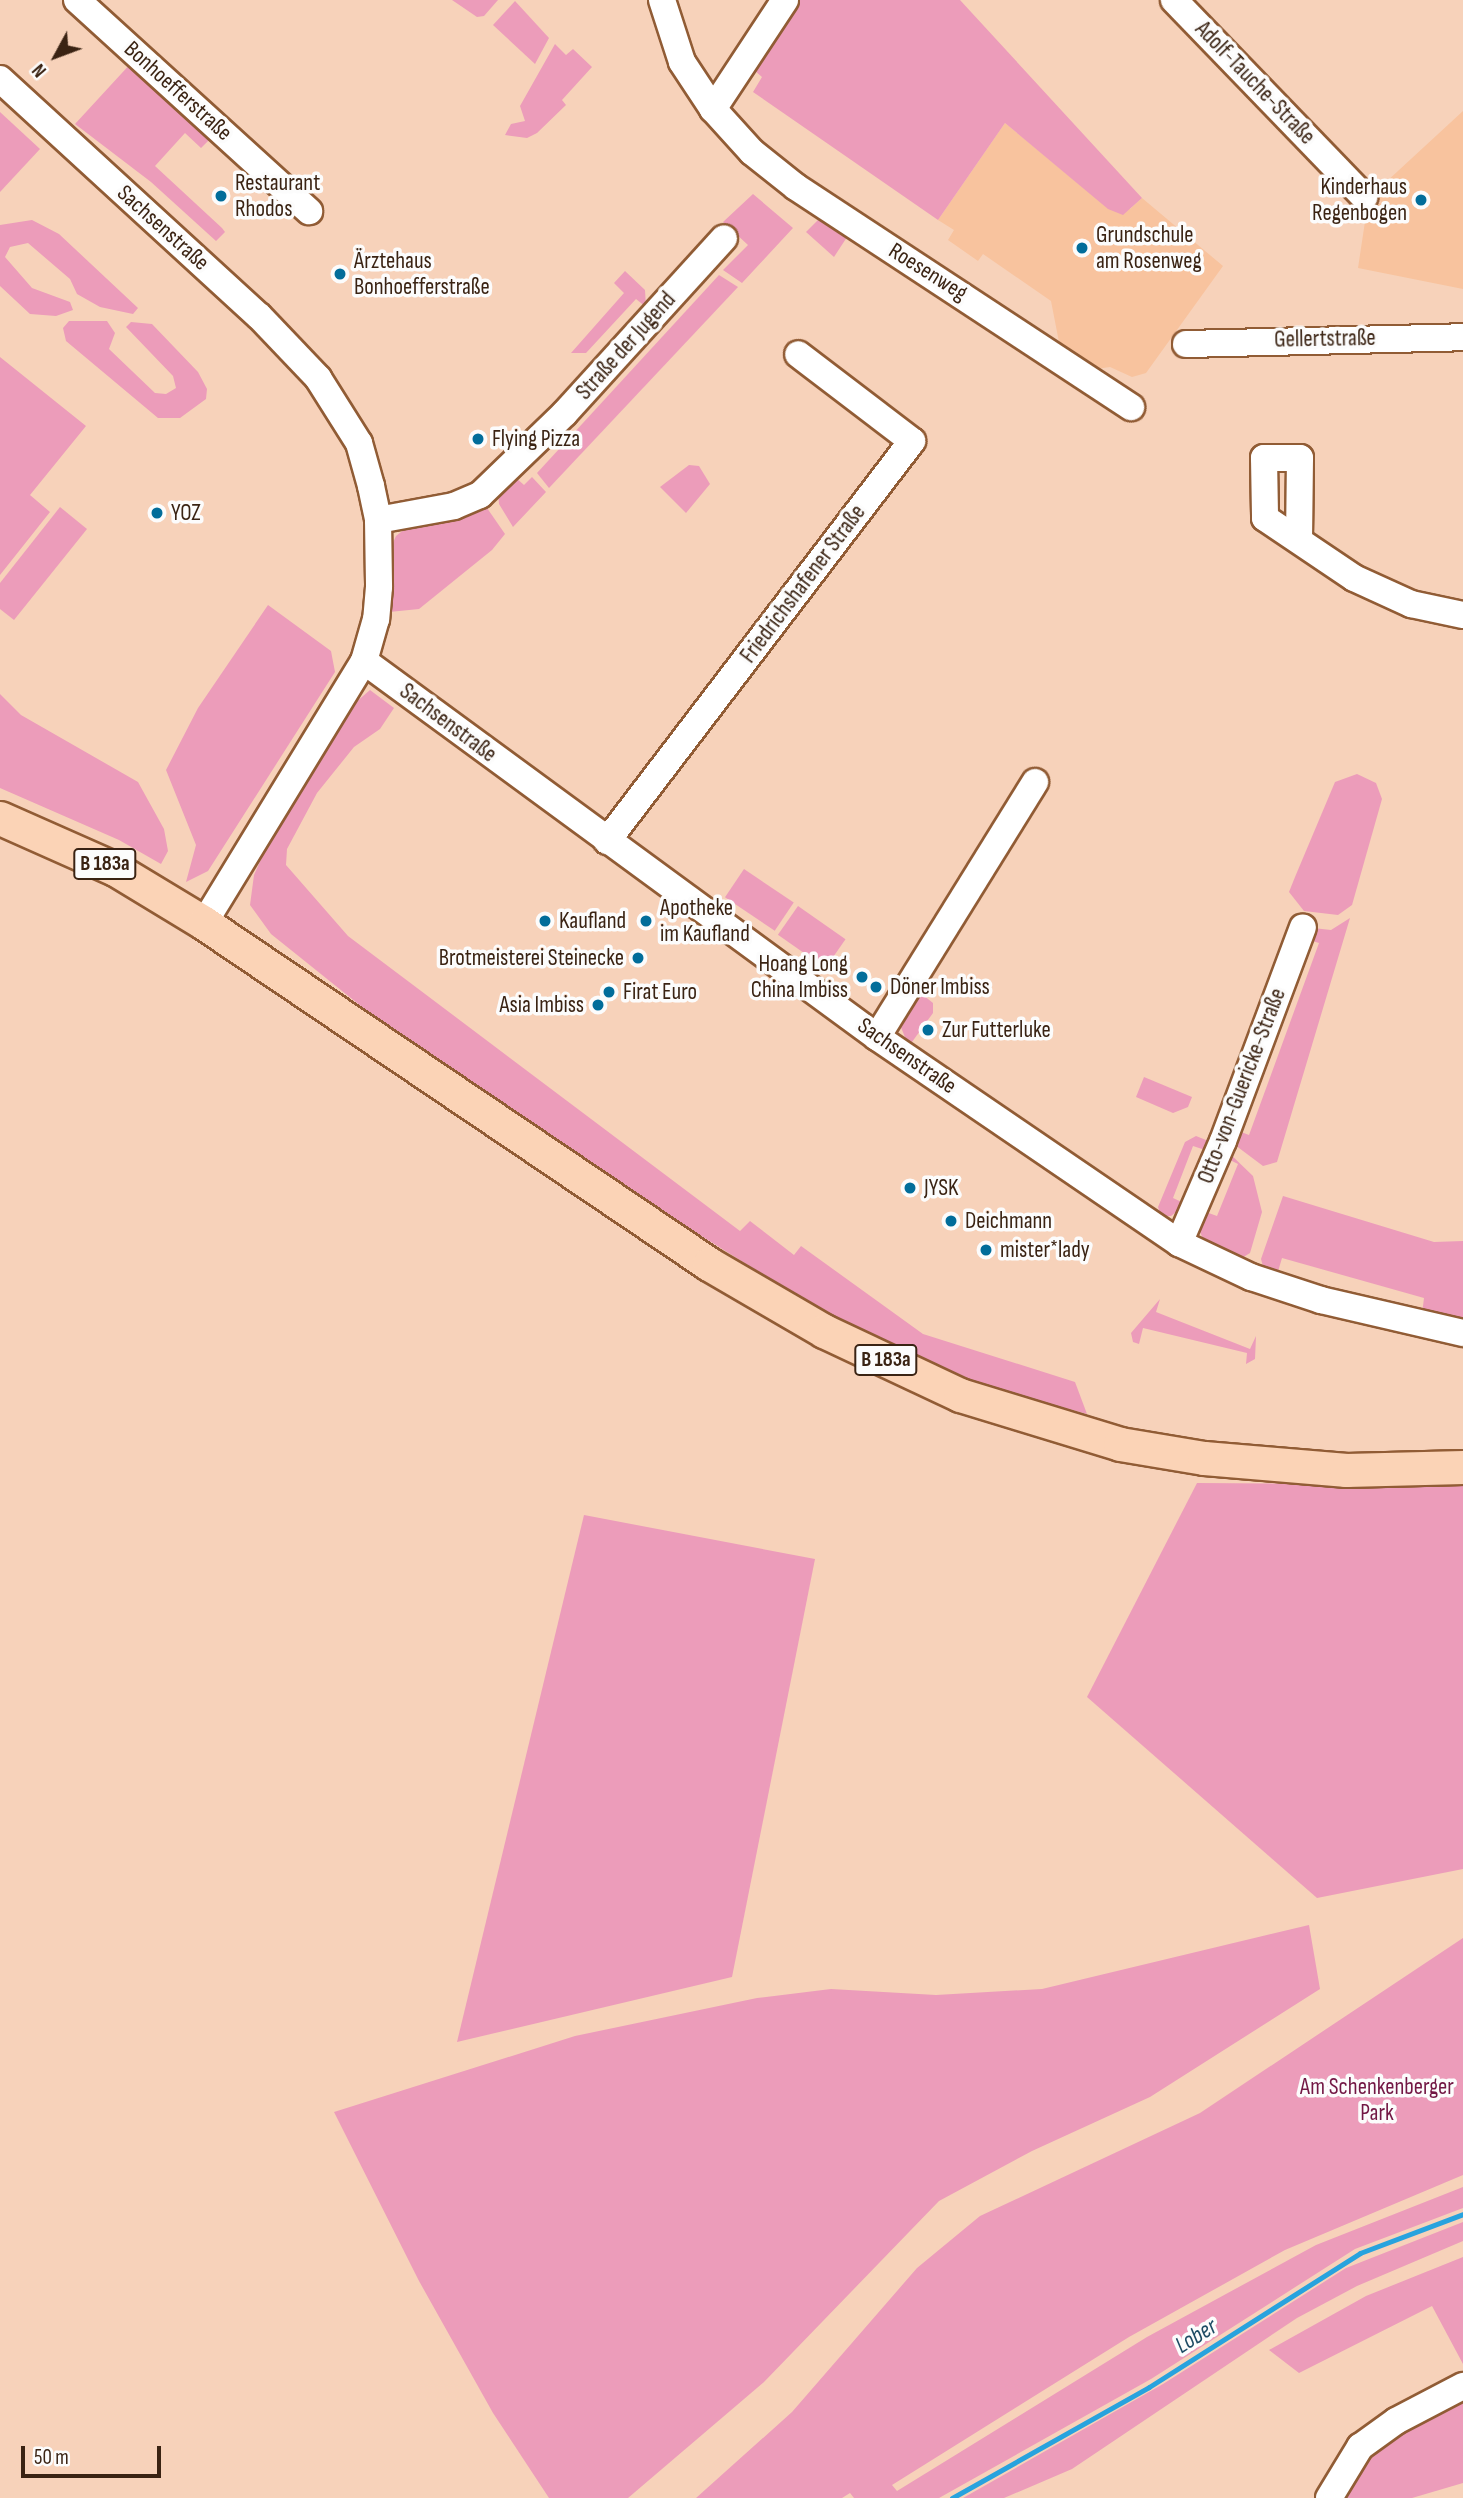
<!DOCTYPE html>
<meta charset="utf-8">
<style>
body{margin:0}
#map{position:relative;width:1463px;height:2498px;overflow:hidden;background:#f7d2ba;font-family:"Sofia Sans Condensed",sans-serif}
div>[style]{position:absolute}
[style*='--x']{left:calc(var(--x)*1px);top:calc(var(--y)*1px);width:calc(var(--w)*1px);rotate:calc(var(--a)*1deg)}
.built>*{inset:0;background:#f8c39e}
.green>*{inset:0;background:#ec9cba;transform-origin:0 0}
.stream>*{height:5px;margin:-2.5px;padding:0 2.5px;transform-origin:2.5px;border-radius:2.5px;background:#28a3de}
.roads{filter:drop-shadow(2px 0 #915c35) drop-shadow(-2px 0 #915c35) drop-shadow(0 2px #915c35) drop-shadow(0 -2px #915c35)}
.minor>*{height:26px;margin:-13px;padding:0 13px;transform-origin:13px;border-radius:13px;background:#fff}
.major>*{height:33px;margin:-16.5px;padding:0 16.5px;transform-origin:16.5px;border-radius:16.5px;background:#fbd3b6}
.dots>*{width:19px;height:19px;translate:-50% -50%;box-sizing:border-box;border:4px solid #fcfcfc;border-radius:50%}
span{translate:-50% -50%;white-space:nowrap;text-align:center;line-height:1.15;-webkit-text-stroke:7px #fcfcfc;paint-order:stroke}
.shield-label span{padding:2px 5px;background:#fcfcfc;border:2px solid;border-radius:5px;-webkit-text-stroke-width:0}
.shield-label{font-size:21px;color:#3a2313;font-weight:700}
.street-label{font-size:23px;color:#3a2313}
.poi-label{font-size:23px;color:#3a2313}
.left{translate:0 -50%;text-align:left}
.right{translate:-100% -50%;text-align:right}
.park-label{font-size:23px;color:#721744}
.water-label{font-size:24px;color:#1d4b64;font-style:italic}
.north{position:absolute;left:21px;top:21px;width:70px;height:70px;-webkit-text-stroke:5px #fcfcfc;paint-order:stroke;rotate:229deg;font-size:19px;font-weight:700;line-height:28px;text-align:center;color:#3a2313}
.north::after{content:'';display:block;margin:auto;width:24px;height:32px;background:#3a2313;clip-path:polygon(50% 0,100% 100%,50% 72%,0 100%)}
.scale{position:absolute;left:21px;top:2446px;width:140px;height:32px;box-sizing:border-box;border:4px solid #3a2313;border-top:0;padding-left:9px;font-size:21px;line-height:24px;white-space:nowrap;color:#3a2313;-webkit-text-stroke:5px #fcfcfc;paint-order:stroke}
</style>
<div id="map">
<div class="built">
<i style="clip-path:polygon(1463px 111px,1463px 289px,1358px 268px,1366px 215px,1381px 202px,1373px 194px)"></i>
<i style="clip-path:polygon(1005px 123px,1109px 209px,1130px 209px,1142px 198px,1223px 266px,1146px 373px,1132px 377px,1110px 367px,1096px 369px,1059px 342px,1051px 301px,983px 254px,978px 261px,948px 240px,954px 230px,938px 220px)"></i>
</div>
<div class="green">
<i style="clip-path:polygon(452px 0,498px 0,484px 16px,477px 17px)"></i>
<i style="clip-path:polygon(788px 0,960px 0,1142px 198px,1123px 215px,1108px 209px,1005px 123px,938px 220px,753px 92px,762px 77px,747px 64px)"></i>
<i style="clip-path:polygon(515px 1px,549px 38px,535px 64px,493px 25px)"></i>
<i style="clip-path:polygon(555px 44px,566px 55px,573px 49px,592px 67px,562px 100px,566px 105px,537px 133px,527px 138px,505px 135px,511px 124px,525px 121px,520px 106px)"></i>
<i style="clip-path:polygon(133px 61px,214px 135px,201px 148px,185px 133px,155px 166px,222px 228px,225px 232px,216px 241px,151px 182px,75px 124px)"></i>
<i style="clip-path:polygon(0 112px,40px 149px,0 192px)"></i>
<i style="clip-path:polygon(753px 194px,793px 228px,742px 283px,723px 270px,748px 245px,723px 222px)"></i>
<i style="clip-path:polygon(825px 213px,851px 231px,834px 257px,806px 232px)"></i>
<i style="clip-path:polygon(32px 220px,59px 234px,138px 308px,133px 314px,100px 307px,77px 294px,70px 279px,28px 243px,10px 247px,5px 257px,32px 288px,70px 302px,73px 310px,56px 316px,30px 314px,0 286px,0 225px)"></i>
<i style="clip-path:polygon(625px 271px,645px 290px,646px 307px,636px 299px,586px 353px,571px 353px,624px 293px,614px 283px)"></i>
<i style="clip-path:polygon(719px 275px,738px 287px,549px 488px,537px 473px)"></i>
<i style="clip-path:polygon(69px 321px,107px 321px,115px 333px,109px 349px,155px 393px,166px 394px,176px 388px,173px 376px,126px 327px,131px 322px,152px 324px,198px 372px,207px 389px,206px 399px,180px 418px,158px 418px,66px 341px,63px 328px)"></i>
<i style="clip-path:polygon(0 357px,86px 426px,30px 495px,50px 512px,0 575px)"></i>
<i style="clip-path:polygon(689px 465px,699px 466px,710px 484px,686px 513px,660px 487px)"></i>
<i style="clip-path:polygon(515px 477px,524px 485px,532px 477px,546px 492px,513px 527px,499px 504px,498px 492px)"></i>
<i style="clip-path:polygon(479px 505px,487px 508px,505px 534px,492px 550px,419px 609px,389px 612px,391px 547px,396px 536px,406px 528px)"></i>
<i style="clip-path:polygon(60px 507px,87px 529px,14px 620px,0 609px,0 583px)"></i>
<i style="clip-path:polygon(268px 605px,331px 651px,335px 672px,208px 871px,186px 882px,196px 845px,166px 770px,198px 708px)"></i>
<i style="clip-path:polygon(370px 690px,394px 708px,380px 729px,354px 747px,317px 793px,287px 849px,286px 865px,348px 936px,740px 1231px,750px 1221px,794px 1255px,801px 1246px,923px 1334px,1075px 1382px,1087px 1414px,987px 1387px,919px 1360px,815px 1307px,564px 1150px,387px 1027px,271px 934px,250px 905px,254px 875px,275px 828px,347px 710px)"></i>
<i style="clip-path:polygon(0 694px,21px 715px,138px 782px,164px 829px,168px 851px,161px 864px,119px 840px,0 788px)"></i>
<i style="clip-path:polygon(1357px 774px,1376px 783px,1382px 799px,1352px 905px,1338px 915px,1304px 911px,1289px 892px,1295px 877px,1335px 782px)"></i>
<i style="left:744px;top:869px;width:60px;height:34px;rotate:34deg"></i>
<i style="left:798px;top:906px;width:58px;height:35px;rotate:35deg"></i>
<i style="clip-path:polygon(1350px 918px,1277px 1162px,1263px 1166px,1231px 1142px,1236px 1130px,1249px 1135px,1319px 943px,1306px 939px,1313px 928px,1331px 930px)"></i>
<i style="clip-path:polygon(918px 991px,933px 1003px,933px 1013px,912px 1042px,907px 1042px,900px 1025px)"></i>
<i style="clip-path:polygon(1144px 1077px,1192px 1097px,1188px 1107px,1173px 1113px,1136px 1097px)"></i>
<i style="clip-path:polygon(1196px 1136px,1211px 1142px,1208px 1151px,1193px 1146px,1173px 1198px,1186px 1204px,1171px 1216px,1161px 1216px,1158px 1207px,1185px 1142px)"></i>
<i style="clip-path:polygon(1227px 1151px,1253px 1176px,1262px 1212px,1250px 1253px,1237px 1261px,1204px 1241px,1200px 1232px,1203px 1211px,1217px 1216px,1238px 1164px,1224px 1157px)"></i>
<i style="clip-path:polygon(1283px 1196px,1434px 1242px,1463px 1241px,1463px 1320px,1422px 1314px,1424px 1298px,1282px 1258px,1277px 1275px,1264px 1270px,1261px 1259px)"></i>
<i style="clip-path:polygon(1160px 1299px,1156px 1312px,1250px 1349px,1256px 1336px,1255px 1359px,1246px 1364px,1247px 1353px,1143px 1328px,1139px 1344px,1133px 1342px,1131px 1333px)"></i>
<i style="clip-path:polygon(1197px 1483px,1463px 1485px,1463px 1869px,1317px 1898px,1087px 1697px)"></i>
<i style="clip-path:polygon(584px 1515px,815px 1559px,732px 1977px,457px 2042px)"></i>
<i style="clip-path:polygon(1309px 1925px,1320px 1989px,1150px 2097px,1032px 2151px,939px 2201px,764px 2382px,628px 2498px,549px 2498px,493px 2413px,419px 2281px,334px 2112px,575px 2036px,757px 1998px,831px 1989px,936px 1995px,1042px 1989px)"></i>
<i style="clip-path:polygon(1463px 1938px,1463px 2175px,1285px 2250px,1129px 2337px,892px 2485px,897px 2491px,1147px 2337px,1316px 2245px,1463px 2187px,1463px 2208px,1355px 2249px,1151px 2379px,939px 2498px,854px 2498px,850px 2493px,842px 2498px,696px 2498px,792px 2412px,917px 2268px,980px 2216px,1200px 2113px)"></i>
<i style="clip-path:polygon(1463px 2222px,1463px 2241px,1357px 2286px,1297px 2318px,1072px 2469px,1004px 2498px,963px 2498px,1163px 2384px,1346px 2268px)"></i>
<i style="clip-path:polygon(1463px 2257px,1463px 2364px,1432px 2306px,1299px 2373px,1269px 2350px,1366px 2296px)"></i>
<i style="clip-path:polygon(1463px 2401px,1463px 2483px,1412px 2498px,1338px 2498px,1368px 2454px,1406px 2427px)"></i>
</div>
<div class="stream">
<i style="--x:952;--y:2498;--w:226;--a:-29.4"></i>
<i style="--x:1149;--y:2387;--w:250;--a:-32.4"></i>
<i style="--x:1360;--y:2253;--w:110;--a:-20.7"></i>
</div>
<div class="roads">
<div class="minor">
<i style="--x:77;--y:0;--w:314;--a:42.3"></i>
<i style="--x:662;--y:0;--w:65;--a:72.1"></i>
<i style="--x:682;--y:62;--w:56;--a:56.6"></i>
<i style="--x:785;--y:0;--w:131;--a:123.4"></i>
<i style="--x:713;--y:109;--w:58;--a:47.8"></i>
<i style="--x:752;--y:152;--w:56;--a:38.5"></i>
<i style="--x:796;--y:187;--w:401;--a:33.3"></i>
<i style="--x:1174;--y:0;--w:274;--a:46"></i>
<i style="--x:0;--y:79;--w:351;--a:42.5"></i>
<i style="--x:259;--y:316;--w:86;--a:46.4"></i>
<i style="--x:318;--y:378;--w:77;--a:57.8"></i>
<i style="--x:359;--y:443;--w:45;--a:74.4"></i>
<i style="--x:371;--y:486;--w:35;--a:78"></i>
<i style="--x:378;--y:520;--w:67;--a:89.1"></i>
<i style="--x:379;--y:587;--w:32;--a:95"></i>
<i style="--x:376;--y:619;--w:44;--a:105.9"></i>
<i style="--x:364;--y:661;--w:307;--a:121.4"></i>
<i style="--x:1186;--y:344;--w:277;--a:-1.4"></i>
<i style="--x:378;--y:520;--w:77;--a:-10.4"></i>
<i style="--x:454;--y:506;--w:28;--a:-23"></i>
<i style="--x:480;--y:495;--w:118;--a:-44"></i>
<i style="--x:565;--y:413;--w:236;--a:-47.7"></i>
<i style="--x:1299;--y:540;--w:82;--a:-89.3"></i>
<i style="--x:1300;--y:458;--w:36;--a:180"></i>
<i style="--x:1264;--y:458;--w:60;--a:89"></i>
<i style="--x:1265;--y:518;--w:107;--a:34"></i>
<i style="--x:1354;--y:578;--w:63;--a:24.5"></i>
<i style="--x:1411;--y:604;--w:53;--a:11.9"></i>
<i style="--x:364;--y:661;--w:636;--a:36.24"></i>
<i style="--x:877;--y:1037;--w:366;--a:34.3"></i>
<i style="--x:1179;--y:1243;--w:80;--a:25.3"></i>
<i style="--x:1251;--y:1277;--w:74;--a:18.2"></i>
<i style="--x:1321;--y:1300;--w:146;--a:13.1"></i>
<i style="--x:607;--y:841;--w:503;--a:-52.67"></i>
<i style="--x:912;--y:441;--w:143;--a:-142.7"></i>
<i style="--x:877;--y:1037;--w:300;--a:-58.2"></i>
<i style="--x:1179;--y:1243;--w:111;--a:-66.7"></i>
<i style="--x:1223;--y:1141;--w:228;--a:-69.5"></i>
<i style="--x:1329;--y:2498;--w:60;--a:-58.7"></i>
<i style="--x:1360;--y:2447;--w:44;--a:-35.8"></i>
<i style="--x:1396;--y:2421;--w:76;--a:-27.6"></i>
</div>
<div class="major">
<i style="--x:0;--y:818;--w:126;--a:23.9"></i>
<i style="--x:115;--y:869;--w:104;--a:31.2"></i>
<i style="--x:204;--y:923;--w:609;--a:34.03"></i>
<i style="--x:709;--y:1264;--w:133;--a:30.2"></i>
<i style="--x:824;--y:1331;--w:150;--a:25.2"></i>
<i style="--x:960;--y:1395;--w:167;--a:17"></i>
<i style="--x:1120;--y:1444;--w:85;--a:9.5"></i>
<i style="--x:1204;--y:1458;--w:143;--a:4.8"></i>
<i style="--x:1346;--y:1470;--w:117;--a:-1.5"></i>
</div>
</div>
<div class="dots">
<i style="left:221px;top:196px;background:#026d9a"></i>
<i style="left:1421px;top:200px;background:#026d9a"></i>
<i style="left:1082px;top:248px;background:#026d9a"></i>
<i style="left:340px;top:274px;background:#026d9a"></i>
<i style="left:478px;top:439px;background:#026d9a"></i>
<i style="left:157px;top:513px;background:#026d9a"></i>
<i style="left:545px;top:921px;background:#026d9a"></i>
<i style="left:646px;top:921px;background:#026d9a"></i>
<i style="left:638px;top:958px;background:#026d9a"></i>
<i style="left:862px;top:977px;background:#026d9a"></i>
<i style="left:876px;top:987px;background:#026d9a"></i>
<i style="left:609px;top:992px;background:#026d9a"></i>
<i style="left:598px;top:1005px;background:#026d9a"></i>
<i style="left:928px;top:1030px;background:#026d9a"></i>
<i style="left:910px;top:1188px;background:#026d9a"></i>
<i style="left:951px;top:1221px;background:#026d9a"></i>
<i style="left:986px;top:1250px;background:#026d9a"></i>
</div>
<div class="shield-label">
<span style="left:105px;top:864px">B 183a</span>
<span style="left:886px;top:1360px">B 183a</span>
</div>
<div class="street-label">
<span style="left:1255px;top:83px;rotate:46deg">Adolf-Tauche-Straße</span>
<span style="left:178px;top:91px;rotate:42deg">Bonhoefferstraße</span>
<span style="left:163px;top:228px;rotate:42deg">Sachsenstraße</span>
<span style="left:928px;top:272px;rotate:32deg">Roesenweg</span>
<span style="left:1325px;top:339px;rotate:-1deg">Gellertstraße</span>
<span style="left:626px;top:346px;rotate:-48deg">Straße der Jugend</span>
<span style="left:803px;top:584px;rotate:-53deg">Friedrichshafener Straße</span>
<span style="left:448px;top:723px;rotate:37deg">Sachsenstraße</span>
<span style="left:907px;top:1056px;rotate:35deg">Sachsenstraße</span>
<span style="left:1242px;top:1086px;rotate:-69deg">Otto-von-Guericke-Straße</span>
</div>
<div class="poi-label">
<span class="left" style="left:235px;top:196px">Restaurant<br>Rhodos</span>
<span class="right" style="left:1407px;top:200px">Kinderhaus<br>Regenbogen</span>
<span class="left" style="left:1096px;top:248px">Grundschule<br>am Rosenweg</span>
<span class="left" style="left:354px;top:274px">Ärztehaus<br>Bonhoefferstraße</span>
<span class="left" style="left:492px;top:439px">Flying Pizza</span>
<span class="left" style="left:171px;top:513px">YOZ</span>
<span class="left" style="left:660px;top:921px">Apotheke<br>im Kaufland</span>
<span class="left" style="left:559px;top:921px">Kaufland</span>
<span class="right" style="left:624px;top:958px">Brotmeisterei Steinecke</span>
<span class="right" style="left:848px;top:977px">Hoang Long<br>China Imbiss</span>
<span class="left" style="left:890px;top:987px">Döner Imbiss</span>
<span class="left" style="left:623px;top:992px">Firat Euro</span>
<span class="right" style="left:584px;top:1005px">Asia Imbiss</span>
<span class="left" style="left:942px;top:1030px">Zur Futterluke</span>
<span class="left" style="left:924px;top:1188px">JYSK</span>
<span class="left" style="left:965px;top:1221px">Deichmann</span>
<span class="left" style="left:1000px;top:1250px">mister*lady</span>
</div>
<div class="park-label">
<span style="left:1377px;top:2100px">Am Schenkenberger<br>Park</span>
</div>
<div class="water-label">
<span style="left:1196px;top:2336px;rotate:-32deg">Lober</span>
</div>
<div class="north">N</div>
<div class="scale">50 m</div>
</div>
